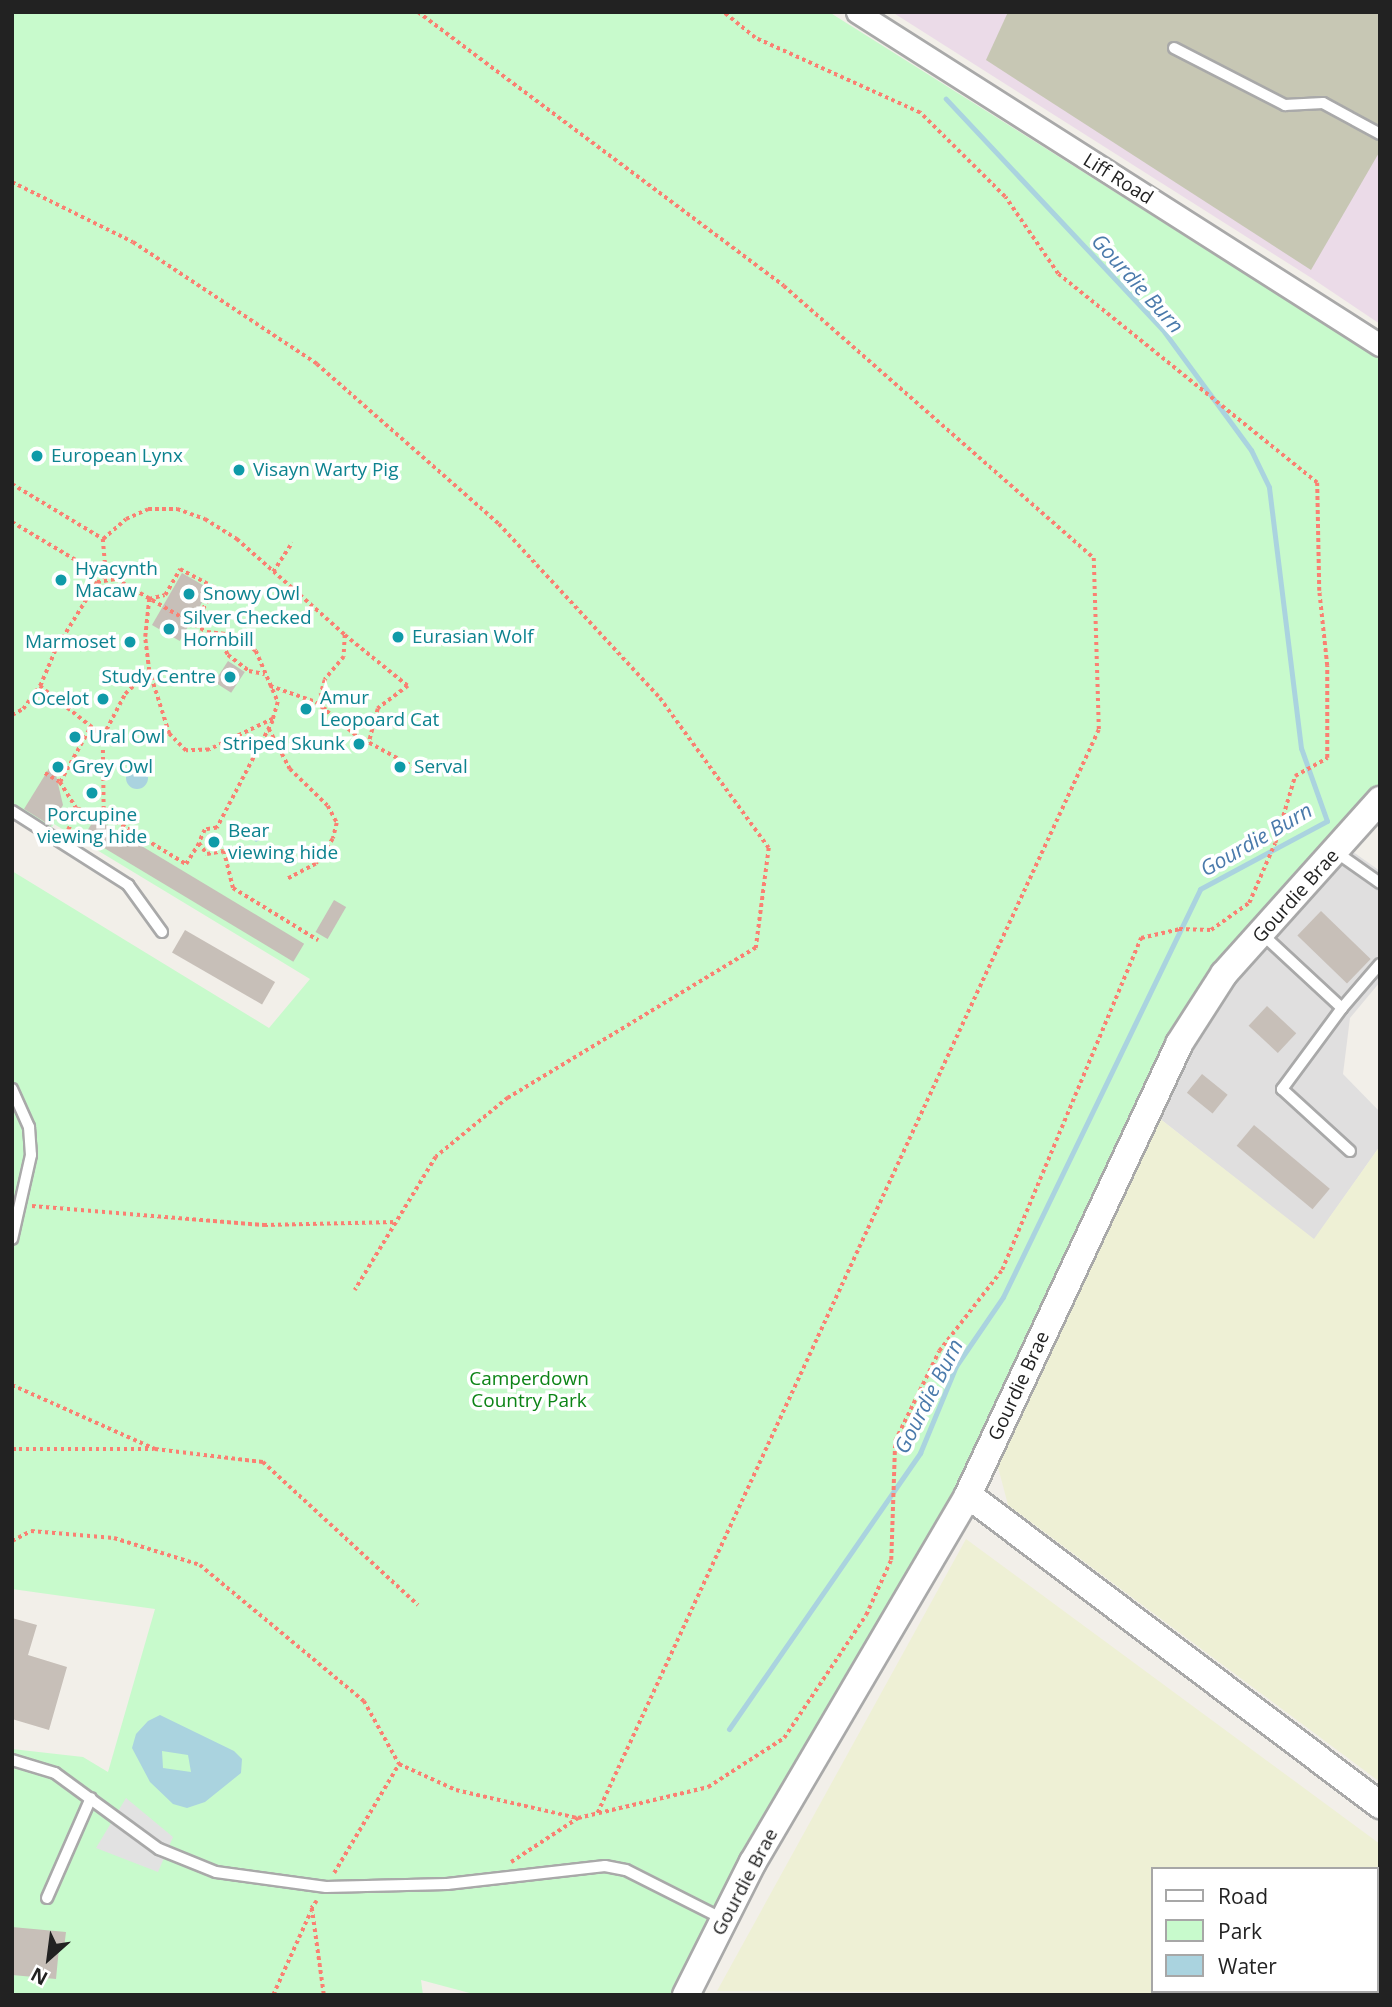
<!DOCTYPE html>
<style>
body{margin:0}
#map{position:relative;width:1392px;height:2007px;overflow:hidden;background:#f2efe9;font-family:"Open Sans",sans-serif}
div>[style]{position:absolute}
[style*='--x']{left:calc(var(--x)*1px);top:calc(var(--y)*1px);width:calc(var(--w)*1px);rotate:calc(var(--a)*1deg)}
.residential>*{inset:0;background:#e0dfdf}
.industrial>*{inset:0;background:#ebdbe8}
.construction>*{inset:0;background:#c7c7b4}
.farmland>*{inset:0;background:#eef0d5}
.park>*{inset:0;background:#c8facc}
.parking>*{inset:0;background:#e2e2e2}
.water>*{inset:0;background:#aad3df}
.round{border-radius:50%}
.stream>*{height:5px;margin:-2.5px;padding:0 2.5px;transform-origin:2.5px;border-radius:2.5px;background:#aad3df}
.building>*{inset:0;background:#c7bfb8;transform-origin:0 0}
.path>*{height:3.5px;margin-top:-1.75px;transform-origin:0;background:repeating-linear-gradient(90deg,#fa8072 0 3.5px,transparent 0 7px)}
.roads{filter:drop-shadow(2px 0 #a9a9a9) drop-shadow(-2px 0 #a9a9a9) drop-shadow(0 2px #a9a9a9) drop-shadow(0 -2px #a9a9a9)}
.service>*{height:10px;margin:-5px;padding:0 5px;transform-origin:5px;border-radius:5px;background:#fff}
.minor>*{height:21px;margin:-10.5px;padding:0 10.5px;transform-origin:10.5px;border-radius:10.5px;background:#fff}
.tertiary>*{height:26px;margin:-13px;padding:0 13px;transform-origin:13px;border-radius:13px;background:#fff}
.dots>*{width:19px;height:19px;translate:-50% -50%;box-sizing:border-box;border:4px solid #fff;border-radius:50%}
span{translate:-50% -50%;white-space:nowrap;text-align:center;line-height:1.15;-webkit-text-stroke:7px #fff;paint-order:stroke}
.street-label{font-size:19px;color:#222}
.culture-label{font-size:19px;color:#0d838f}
.left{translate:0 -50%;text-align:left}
.right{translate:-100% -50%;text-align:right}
.park-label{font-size:19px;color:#0c8416}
.water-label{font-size:21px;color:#4a7aab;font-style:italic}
.frame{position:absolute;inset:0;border:14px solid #222;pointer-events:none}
.legend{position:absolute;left:1151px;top:1867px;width:228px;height:126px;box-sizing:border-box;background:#fff;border:2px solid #a7a7a7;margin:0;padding:9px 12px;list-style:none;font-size:21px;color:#222}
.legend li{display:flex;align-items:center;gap:14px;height:35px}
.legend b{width:35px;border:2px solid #a7a7a7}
.north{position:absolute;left:14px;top:1923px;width:70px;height:70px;-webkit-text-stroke:5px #fff;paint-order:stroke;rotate:208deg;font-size:19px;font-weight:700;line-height:28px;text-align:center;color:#222}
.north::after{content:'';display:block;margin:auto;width:24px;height:32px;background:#222;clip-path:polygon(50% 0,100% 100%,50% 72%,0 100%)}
</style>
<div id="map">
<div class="residential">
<i style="clip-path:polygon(1349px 849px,1380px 871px,1380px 982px,1350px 1018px,1343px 1074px,1380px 1112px,1380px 1146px,1314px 1240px,1159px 1118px,1218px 998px)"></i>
</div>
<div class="industrial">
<i style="clip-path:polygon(892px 12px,1380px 12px,1380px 324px,1313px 279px)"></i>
</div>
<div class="construction">
<i style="clip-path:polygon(1008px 12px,1380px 12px,1380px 151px,1311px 270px,986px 60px)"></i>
</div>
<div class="farmland">
<i style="clip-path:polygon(1159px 1118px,1314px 1239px,1380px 1146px,1380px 1782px,1008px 1505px,998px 1467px)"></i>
<i style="clip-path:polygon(evenodd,966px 1539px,1380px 1844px,1380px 1995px,717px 1991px,966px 1539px,1152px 1869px,1376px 1869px,1376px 1991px,1152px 1991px,1152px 1869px)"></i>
</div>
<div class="park">
<i style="clip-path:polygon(12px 12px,829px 12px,1380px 359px,1380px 796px,1224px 974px,968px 1495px,678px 1995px,477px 1995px,421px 1980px,423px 1995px,12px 1995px,12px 1749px,83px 1757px,108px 1772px,155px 1609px,12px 1589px,12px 871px,269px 1028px,310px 979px,54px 824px,50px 830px,12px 806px)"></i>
</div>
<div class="parking">
<i style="clip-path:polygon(126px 1798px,173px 1837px,158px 1872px,96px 1848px)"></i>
</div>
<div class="water">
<i class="round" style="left:126px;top:767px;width:22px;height:22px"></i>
<i style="clip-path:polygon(236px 824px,260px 827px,268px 835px,256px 842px)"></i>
<i style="clip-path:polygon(evenodd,160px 1715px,234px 1751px,242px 1759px,241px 1773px,205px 1802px,187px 1808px,173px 1804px,150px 1782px,132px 1748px,136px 1734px,148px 1721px,160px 1715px,162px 1751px,188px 1755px,191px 1772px,163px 1768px,162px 1751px)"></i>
</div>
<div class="stream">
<i style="--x:729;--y:1729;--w:336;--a:-55.3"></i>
<i style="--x:920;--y:1453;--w:94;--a:-67.5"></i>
<i style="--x:956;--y:1366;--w:83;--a:-55.7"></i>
<i style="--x:1003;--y:1297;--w:453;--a:-64.2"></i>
<i style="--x:1200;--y:889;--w:144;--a:-28.2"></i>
<i style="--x:1327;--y:821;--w:77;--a:-109.6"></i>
<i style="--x:1301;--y:748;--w:263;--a:-97"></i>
<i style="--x:1269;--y:487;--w:41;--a:-115.9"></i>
<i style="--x:1251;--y:450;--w:150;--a:-126.3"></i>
<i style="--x:1162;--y:329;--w:316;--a:-133.2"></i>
</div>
<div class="building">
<i style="left:182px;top:573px;width:32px;height:60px;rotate:30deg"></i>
<i style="left:228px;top:661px;width:20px;height:25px;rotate:33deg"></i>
<i style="clip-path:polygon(53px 762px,63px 805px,51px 826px,24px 809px)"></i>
<i style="left:95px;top:818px;width:244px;height:21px;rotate:31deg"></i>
<i class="round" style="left:205px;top:833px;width:18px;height:18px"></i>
<i style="left:334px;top:900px;width:14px;height:37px;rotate:30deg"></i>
<i style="left:1321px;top:911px;width:69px;height:34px;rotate:44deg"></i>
<i style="left:185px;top:930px;width:104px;height:26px;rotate:30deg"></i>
<i style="left:1267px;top:1006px;width:40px;height:27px;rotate:43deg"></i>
<i style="left:1202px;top:1074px;width:33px;height:24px;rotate:39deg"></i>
<i style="left:1254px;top:1125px;width:99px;height:27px;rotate:40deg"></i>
<i style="clip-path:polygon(12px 1618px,37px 1625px,28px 1655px,67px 1667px,49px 1730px,12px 1719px)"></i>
<i style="clip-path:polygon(12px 1927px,66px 1932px,64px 1948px,59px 1948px,56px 1979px,12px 1975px)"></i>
</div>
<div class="path">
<i style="--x:418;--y:12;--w:457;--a:36.8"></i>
<i style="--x:784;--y:286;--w:412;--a:41.3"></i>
<i style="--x:1094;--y:558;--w:172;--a:88.3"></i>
<i style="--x:1099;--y:730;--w:1196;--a:114.83"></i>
<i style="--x:12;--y:182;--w:135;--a:26.4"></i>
<i style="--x:133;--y:242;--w:221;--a:33.5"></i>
<i style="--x:317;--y:364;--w:242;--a:41.3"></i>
<i style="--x:499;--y:524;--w:237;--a:47.2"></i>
<i style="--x:660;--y:698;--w:185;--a:54"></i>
<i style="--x:769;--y:848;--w:101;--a:97.4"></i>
<i style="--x:756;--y:948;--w:290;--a:148.8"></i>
<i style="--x:508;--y:1098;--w:93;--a:140.7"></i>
<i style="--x:436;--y:1157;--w:156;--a:121.3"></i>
<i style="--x:12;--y:484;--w:106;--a:31.1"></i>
<i style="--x:103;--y:539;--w:38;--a:85"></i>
<i style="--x:12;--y:522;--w:109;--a:30.8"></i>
<i style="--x:103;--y:539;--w:30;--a:-41"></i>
<i style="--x:126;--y:519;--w:24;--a:-24"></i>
<i style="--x:148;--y:509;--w:29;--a:0"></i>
<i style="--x:177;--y:509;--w:30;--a:20"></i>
<i style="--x:205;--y:519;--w:38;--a:32"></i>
<i style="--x:237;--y:539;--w:144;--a:41.6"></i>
<i style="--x:345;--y:635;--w:22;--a:93"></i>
<i style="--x:344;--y:657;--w:30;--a:130"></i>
<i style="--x:325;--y:680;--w:15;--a:106"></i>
<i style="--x:321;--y:694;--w:16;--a:75"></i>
<i style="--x:273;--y:572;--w:35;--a:-57"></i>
<i style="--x:216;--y:633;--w:25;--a:61"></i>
<i style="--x:228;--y:655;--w:26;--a:37"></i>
<i style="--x:249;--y:671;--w:16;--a:11"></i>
<i style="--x:345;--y:635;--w:81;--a:39"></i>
<i style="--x:408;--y:686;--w:38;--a:143"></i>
<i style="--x:378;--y:709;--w:35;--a:105"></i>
<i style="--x:40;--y:686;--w:39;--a:-67"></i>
<i style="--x:55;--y:650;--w:80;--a:-58.3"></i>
<i style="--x:97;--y:582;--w:19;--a:-9"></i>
<i style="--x:116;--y:579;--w:105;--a:30.2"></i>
<i style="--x:207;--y:632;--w:31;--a:6"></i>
<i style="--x:238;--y:635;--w:24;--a:42"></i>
<i style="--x:256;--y:651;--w:56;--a:66.7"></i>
<i style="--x:278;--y:702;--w:18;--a:106"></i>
<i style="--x:273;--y:719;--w:71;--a:154.2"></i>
<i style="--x:209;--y:750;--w:23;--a:178"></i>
<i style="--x:186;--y:751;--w:24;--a:-135"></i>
<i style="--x:169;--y:734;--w:66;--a:-107.6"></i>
<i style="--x:270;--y:686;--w:49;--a:19.2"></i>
<i style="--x:316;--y:702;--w:53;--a:39.7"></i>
<i style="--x:357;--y:736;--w:71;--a:28.7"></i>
<i style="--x:12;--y:715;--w:13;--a:-29"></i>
<i style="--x:23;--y:709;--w:29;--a:-54"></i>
<i style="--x:40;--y:686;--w:80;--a:38.4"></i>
<i style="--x:103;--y:736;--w:47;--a:-62.4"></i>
<i style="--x:125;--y:694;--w:33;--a:-44"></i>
<i style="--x:149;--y:671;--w:34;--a:-97"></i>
<i style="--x:145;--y:637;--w:38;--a:-84"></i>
<i style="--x:149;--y:599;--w:16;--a:-14"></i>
<i style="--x:165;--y:595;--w:30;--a:-60"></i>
<i style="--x:180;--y:569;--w:40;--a:28"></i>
<i style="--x:215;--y:588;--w:31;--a:119"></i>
<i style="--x:200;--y:615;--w:14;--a:86"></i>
<i style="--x:273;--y:721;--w:121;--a:117.6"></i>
<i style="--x:217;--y:828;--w:12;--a:171"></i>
<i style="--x:205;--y:830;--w:14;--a:115"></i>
<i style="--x:199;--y:843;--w:14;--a:54"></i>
<i style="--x:207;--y:854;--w:17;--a:-10"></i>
<i style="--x:224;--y:851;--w:38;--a:76"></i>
<i style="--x:233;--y:888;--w:100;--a:31.5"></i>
<i style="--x:269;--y:729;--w:45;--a:62.3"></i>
<i style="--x:290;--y:769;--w:53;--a:44.2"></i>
<i style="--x:328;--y:806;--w:19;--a:62"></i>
<i style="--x:337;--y:823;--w:16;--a:104"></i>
<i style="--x:333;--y:839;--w:30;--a:124"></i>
<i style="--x:316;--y:864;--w:34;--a:152"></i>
<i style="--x:103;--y:736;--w:78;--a:89.3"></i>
<i style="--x:104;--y:814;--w:96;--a:31.4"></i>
<i style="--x:186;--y:864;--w:25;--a:-58"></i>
<i style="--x:45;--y:773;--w:17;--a:31"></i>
<i style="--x:60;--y:782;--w:64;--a:-61"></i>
<i style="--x:60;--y:782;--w:32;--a:58"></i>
<i style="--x:68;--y:830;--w:23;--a:-67"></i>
<i style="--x:77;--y:809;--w:27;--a:10"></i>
<i style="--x:32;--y:1206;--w:233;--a:4.7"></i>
<i style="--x:264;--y:1225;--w:132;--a:-1.3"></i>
<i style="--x:12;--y:1385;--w:157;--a:24.1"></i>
<i style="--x:155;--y:1449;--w:109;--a:6.9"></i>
<i style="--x:263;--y:1462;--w:211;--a:42.7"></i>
<i style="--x:12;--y:1449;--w:141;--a:0"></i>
<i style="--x:12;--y:1541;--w:21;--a:-28"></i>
<i style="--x:31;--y:1531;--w:83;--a:4.8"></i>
<i style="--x:114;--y:1538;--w:90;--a:17.4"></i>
<i style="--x:200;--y:1565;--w:213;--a:39.7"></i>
<i style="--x:364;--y:1701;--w:72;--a:60.9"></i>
<i style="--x:399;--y:1764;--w:63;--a:24.5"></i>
<i style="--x:456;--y:1790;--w:124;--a:13"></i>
<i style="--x:511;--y:1862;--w:80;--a:-33.3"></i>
<i style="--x:578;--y:1818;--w:134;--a:-13.4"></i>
<i style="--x:708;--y:1787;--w:90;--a:-32.8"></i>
<i style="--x:784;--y:1738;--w:148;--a:-56.3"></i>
<i style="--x:866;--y:1615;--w:60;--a:-65.6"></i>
<i style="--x:891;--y:1560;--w:119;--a:-88.1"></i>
<i style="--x:895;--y:1441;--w:100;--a:-63.9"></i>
<i style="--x:939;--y:1351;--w:103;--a:-52.1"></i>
<i style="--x:1002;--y:1270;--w:360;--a:-67.3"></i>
<i style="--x:1141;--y:938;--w:39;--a:-13"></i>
<i style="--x:1179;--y:929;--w:32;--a:2"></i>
<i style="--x:1211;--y:930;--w:47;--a:-35.4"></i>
<i style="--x:1249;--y:903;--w:65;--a:-66.6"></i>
<i style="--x:1275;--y:843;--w:70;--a:-73.4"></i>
<i style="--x:1295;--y:776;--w:37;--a:-29"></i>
<i style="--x:1327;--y:758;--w:92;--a:-90"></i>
<i style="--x:1327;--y:666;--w:75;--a:-96.1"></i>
<i style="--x:1319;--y:591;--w:108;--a:-91.1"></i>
<i style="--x:1317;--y:483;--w:333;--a:-141.1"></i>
<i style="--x:1058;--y:274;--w:93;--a:-124.5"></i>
<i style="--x:1005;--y:197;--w:120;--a:-135.3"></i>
<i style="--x:920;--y:113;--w:181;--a:-155.6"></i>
<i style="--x:755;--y:38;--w:41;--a:-140.9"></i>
<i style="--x:334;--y:1873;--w:127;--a:-59.2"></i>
<i style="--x:317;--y:1901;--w:9;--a:126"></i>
<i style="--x:312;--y:1908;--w:88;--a:82.1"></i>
<i style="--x:273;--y:1995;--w:92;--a:-65.7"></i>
</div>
<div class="roads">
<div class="service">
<i style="--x:1174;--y:48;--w:125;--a:27.2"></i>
<i style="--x:1285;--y:105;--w:38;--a:-3"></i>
<i style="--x:1323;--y:103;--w:65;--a:28.5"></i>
<i style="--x:12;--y:811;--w:138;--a:32.5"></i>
<i style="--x:128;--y:885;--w:58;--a:54.1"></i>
<i style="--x:1336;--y:852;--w:54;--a:35.2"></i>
<i style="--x:1262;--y:934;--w:109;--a:42.8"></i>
<i style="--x:1342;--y:1008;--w:101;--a:126.5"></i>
<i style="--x:1282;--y:1089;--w:92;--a:42.4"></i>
<i style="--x:1342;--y:1008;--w:58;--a:-49.2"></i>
<i style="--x:12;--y:1089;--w:42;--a:65.9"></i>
<i style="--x:29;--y:1127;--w:28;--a:86"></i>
<i style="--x:31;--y:1155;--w:86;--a:102.7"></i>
<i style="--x:12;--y:1760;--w:45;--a:16.8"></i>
<i style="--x:55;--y:1773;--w:129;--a:36.2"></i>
<i style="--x:159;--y:1849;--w:61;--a:22"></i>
<i style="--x:216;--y:1872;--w:111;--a:7.8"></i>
<i style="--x:326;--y:1887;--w:121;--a:-1.4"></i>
<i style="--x:447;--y:1884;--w:159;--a:-6.5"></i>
<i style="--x:605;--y:1866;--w:21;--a:11"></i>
<i style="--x:626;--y:1870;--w:109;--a:26.8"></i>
<i style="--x:47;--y:1898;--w:109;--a:-66.3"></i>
</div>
<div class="minor">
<i style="--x:857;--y:12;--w:620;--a:32.49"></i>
</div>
<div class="tertiary">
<i style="--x:968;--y:1495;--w:516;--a:36.96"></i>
<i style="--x:686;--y:1995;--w:149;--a:-63.3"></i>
<i style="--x:753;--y:1862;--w:425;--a:-59.6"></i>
<i style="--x:968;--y:1495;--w:498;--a:-64.9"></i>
<i style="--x:1179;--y:1044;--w:83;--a:-57.3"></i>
<i style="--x:1224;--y:974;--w:234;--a:-48.1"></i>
</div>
</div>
<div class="dots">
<i style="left:37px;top:456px;background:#0f9aa8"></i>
<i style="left:239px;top:470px;background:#0f9aa8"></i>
<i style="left:61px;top:580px;background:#0f9aa8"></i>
<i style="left:189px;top:594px;background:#0f9aa8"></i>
<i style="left:169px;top:629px;background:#0f9aa8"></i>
<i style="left:398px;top:637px;background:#0f9aa8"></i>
<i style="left:130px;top:642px;background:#0f9aa8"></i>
<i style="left:230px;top:677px;background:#0f9aa8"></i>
<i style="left:103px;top:699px;background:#0f9aa8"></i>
<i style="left:306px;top:709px;background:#0f9aa8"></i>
<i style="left:75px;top:737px;background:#0f9aa8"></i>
<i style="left:359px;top:744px;background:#0f9aa8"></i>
<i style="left:58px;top:767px;background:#0f9aa8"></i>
<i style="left:400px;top:767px;background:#0f9aa8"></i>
<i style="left:92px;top:793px;background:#0f9aa8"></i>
<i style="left:214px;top:842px;background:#0f9aa8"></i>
</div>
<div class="street-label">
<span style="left:1118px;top:179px;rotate:32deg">Liff Road</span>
<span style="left:1296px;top:896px;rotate:-48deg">Gourdie Brae</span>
<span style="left:1019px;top:1386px;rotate:-65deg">Gourdie Brae</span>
<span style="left:745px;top:1882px;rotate:-62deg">Gourdie Brae</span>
</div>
<div class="culture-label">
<span class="left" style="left:51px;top:456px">European Lynx</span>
<span class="left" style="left:253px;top:470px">Visayn Warty Pig</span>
<span class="left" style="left:75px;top:580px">Hyacynth<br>Macaw</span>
<span class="left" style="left:203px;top:594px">Snowy Owl</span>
<span class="left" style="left:183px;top:629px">Silver Checked<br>Hornbill</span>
<span class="left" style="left:412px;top:637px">Eurasian Wolf</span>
<span class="right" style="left:116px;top:642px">Marmoset</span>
<span class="right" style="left:216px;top:677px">Study Centre</span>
<span class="left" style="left:320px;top:709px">Amur<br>Leopoard Cat</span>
<span class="right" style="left:89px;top:699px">Ocelot</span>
<span class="left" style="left:89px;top:737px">Ural Owl</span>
<span class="right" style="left:345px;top:744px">Striped Skunk</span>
<span class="left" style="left:72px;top:767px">Grey Owl</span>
<span class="left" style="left:414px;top:767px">Serval</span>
<span style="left:92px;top:826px">Porcupine<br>viewing hide</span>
<span class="left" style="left:228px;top:842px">Bear<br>viewing hide</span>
</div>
<div class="park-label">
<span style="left:529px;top:1390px">Camperdown<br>Country Park</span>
</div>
<div class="water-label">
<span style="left:1138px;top:283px;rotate:48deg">Gourdie Burn</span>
<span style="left:1256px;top:839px;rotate:-30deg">Gourdie Burn</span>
<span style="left:928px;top:1396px;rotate:-63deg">Gourdie Burn</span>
</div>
<div class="frame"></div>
<ul class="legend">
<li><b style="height:9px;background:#fff"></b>Road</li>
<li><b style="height:19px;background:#c8facc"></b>Park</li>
<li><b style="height:19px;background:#aad3df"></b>Water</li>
</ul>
<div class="north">N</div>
</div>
